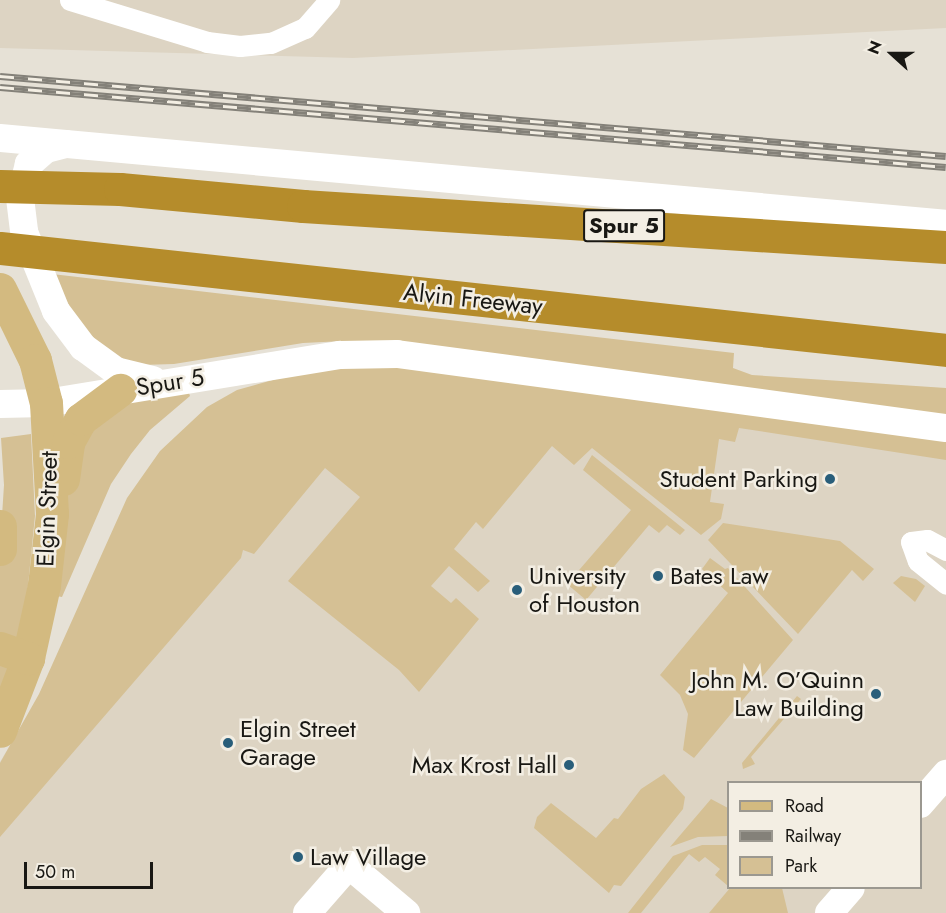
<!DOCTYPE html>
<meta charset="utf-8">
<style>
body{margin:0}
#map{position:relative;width:946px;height:913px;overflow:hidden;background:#e6e1d6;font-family:Jost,sans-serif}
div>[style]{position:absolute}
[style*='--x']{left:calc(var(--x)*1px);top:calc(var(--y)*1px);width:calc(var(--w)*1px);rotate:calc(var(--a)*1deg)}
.built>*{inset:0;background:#ddd4c3}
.green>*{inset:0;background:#d5c094}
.street>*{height:21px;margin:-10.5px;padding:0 10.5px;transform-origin:10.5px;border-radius:10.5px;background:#fff}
.secondary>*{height:28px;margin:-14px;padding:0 14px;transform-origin:14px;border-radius:14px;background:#fff}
.primary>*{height:33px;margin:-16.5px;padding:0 16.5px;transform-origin:16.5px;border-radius:16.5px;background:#d3ba80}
.highway>*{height:33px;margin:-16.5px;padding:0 16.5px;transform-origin:16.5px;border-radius:16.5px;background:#b58c2b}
.rail>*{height:7px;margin-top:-3.5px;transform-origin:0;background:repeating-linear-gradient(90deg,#f3eee3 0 14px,#848179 0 28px);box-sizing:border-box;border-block:2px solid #848179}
.dots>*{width:16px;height:16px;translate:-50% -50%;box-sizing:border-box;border:3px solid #f3eee3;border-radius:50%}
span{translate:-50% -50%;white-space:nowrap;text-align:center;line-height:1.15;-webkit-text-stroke:5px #f3eee3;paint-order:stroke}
.shield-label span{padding:2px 4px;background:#f3eee3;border:2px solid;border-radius:4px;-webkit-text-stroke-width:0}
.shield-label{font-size:22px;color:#181713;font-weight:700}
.street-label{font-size:24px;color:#181713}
.poi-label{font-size:24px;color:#181713}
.right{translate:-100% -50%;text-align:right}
.left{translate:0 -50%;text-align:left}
.legend{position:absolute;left:727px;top:781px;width:195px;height:108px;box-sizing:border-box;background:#f3eee3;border:2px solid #9b9890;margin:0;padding:8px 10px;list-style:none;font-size:18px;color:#181713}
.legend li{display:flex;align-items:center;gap:12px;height:30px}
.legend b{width:30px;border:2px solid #9b9890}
.north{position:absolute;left:862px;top:24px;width:60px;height:60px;-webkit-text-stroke:4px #f3eee3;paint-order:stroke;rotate:291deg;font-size:16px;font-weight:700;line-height:24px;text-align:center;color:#181713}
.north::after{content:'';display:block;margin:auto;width:21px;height:27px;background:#181713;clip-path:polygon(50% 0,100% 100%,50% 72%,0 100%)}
.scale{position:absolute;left:24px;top:862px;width:129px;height:27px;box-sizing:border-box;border:3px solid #181713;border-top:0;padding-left:8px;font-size:18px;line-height:21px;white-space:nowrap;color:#181713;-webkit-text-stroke:4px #f3eee3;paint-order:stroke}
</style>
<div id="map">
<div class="built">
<i style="clip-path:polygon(0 0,946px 0,946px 28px,353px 58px,0 48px)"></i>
<i style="clip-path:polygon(evenodd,354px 371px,946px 447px,946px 913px,0 913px,0 762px,55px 669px,354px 371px,728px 782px,920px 782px,920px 888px,728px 888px,728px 782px)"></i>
</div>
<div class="green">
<i style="clip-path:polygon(52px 274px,734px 353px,733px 368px,752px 375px,946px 388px,946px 421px,344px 341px,303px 343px,174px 364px,141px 365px,114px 357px,71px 319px)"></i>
<i style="clip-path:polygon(403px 365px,946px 440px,946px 460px,739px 428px,735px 442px,719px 439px,710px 502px,724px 504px,721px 519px,701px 535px,592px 448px,574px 465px,552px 446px,483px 529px,476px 522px,454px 549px,490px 581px,478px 592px,449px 566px,431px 586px,451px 603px,456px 598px,479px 619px,419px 692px,399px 670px,288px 581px,360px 497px,325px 468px,254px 554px,243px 550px,241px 558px,0 837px,0 763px,39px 694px,127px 498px,160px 451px,207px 407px,237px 390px,312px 369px)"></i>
<i style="clip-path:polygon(188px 390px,190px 396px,150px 430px,131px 454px,111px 484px,62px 597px,56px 596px,66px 411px)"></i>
<i style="clip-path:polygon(31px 434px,35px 516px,25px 615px,0 702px,0 547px,4px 485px,1px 438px)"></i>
<i style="clip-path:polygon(592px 455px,685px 530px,680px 535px,667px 525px,659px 533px,649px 525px,586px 600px,567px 584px,631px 510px,583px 470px)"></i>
<i style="clip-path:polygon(723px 523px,840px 541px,874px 569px,863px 581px,852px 570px,798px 634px,708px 540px)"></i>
<i style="clip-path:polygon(710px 558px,725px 569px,728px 568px,793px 640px,694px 758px,683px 750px,688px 714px,680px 695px,660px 675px,728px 593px,702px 569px)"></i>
<i style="clip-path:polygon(901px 576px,916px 579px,925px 586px,915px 602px,893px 583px)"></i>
<i style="clip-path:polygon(797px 696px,801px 699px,751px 757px,755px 764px,743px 769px,742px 763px)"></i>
<i style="clip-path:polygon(664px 774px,685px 797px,683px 809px,621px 886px,614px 885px,609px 893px,534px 828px,537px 817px,551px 803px,596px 838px,614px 818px,618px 819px,641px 789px)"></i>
<i style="clip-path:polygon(711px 799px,728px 808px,728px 836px,698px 837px,670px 847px)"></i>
<i style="clip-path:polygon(702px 845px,728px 845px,728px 886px,715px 875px,720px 869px,705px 857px,699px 862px,689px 854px,641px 913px,628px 913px,673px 856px)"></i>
<i style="clip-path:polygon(730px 888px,782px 888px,788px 913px,709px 913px)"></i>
</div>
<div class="street">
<i style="--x:70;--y:0;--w:143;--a:17"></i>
<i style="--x:207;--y:42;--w:33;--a:7"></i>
<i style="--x:240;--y:46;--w:31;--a:-6"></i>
<i style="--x:271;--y:43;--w:37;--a:-24"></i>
<i style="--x:305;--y:28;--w:37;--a:-49"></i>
<i style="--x:946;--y:550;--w:21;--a:-152"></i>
<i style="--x:927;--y:540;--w:16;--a:173"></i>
<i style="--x:911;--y:542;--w:20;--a:70"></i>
<i style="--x:918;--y:561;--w:36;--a:39"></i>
</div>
<div class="secondary">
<i style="--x:0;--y:138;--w:950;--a:5.19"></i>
<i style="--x:66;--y:144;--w:21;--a:166"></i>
<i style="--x:46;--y:149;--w:23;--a:139"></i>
<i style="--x:29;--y:164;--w:35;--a:105"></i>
<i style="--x:20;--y:198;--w:34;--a:83"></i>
<i style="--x:24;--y:232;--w:85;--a:67.9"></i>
<i style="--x:56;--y:311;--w:45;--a:53.1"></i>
<i style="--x:83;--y:347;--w:41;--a:36"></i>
<i style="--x:116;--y:371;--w:38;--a:14"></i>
<i style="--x:0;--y:404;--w:46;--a:-1.2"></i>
<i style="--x:46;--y:403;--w:298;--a:-9.3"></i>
<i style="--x:340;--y:355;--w:57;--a:-1"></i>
<i style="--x:397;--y:354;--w:554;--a:7.68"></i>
<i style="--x:920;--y:804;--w:40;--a:-49"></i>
<i style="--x:307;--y:913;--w:64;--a:-48.8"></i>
<i style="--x:349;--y:865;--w:75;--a:40.1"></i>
<i style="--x:829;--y:913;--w:33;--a:-49"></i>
</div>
<div class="primary">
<i style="--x:0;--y:289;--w:79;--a:63.8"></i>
<i style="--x:35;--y:360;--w:44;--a:75.7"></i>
<i style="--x:46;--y:403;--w:111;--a:86.9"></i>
<i style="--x:52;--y:514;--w:71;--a:96.4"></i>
<i style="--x:44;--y:585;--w:75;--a:102.4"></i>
<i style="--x:28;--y:658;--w:78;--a:111"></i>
<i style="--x:63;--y:479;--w:37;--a:-82"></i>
<i style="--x:68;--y:442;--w:26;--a:-61"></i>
<i style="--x:81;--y:419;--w:49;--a:-36.6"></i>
<i style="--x:0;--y:526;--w:23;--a:90"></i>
<i style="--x:0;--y:648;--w:30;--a:20"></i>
</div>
<div class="highway">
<i style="--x:0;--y:186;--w:120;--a:1.4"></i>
<i style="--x:120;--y:189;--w:184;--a:5.3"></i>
<i style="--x:303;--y:206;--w:644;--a:3.65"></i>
<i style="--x:0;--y:248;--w:951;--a:6.15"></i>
</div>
<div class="rail">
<i style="--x:0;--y:76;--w:949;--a:4.83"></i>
<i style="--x:0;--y:87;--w:949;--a:4.83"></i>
</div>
<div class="dots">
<i style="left:830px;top:479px;background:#295e7a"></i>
<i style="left:658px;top:576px;background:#295e7a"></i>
<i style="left:517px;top:590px;background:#295e7a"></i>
<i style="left:876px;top:694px;background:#295e7a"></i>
<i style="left:228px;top:743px;background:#295e7a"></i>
<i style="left:569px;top:765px;background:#295e7a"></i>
<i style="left:298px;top:857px;background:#295e7a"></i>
</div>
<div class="shield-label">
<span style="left:624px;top:226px">Spur 5</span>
</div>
<div class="street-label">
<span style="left:473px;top:299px;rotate:6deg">Alvin Freeway</span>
<span style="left:170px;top:382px;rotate:-9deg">Spur 5</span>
<span style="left:47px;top:509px;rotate:-88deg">Elgin Street</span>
</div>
<div class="poi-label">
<span class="right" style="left:818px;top:479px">Student Parking</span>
<span class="left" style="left:529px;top:590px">University<br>of Houston</span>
<span class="left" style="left:670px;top:576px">Bates Law</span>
<span class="right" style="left:864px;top:694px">John M. O’Quinn<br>Law Building</span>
<span class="left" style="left:240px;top:743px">Elgin Street<br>Garage</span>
<span class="right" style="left:557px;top:765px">Max Krost Hall</span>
<span class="left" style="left:310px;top:857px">Law Village</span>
</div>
<ul class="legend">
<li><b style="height:8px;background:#d3ba80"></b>Road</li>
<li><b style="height:8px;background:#848179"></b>Railway</li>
<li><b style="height:16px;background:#d5c094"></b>Park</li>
</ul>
<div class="north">N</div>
<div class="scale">50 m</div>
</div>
